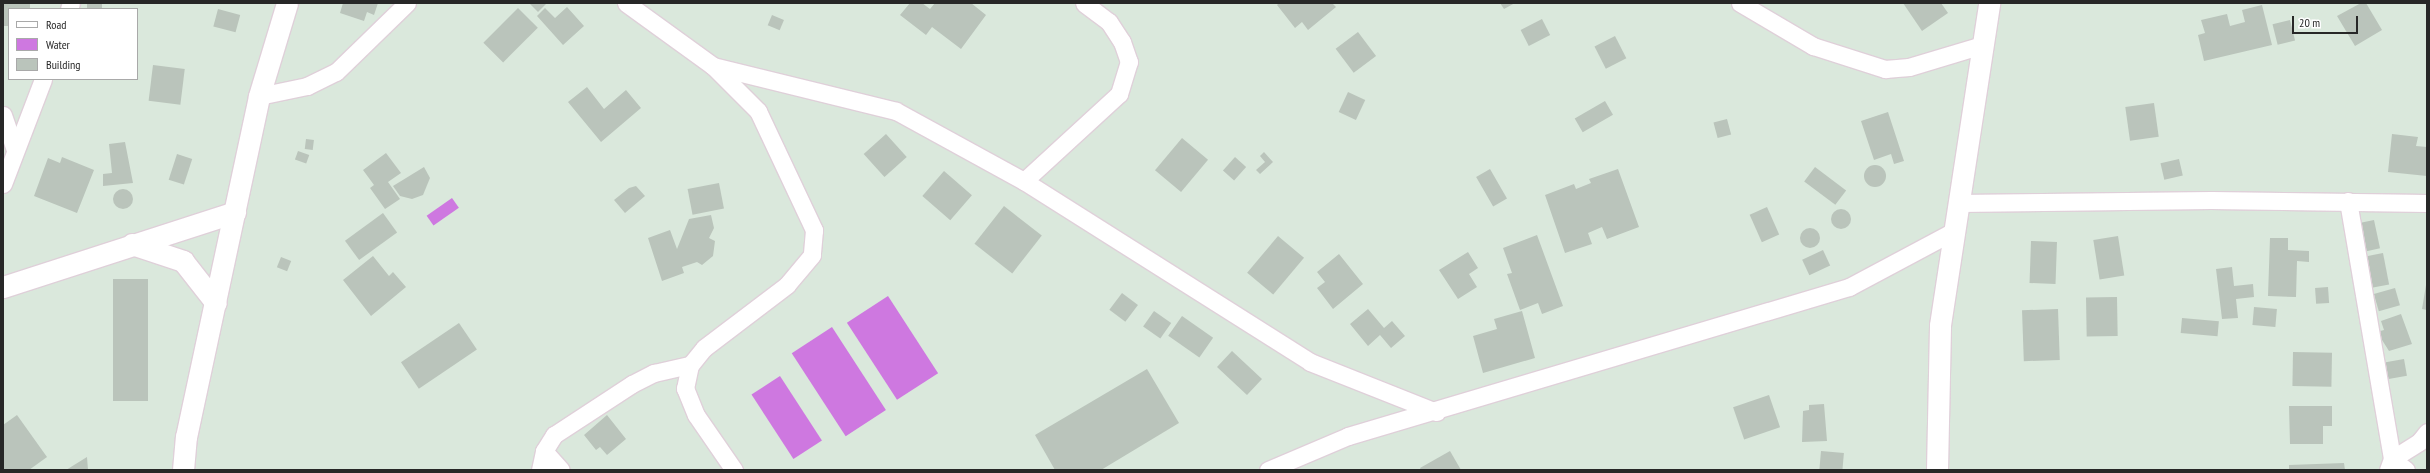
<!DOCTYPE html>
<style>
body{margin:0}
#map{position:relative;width:2430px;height:473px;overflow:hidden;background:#dae8dc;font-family:"PT Sans Narrow",sans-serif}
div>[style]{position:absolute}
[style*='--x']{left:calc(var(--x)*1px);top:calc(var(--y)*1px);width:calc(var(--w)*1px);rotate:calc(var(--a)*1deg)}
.water>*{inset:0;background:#ce78e0;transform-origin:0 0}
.building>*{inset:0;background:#bac4bb;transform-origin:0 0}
.round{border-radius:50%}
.roads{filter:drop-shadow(1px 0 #dfd0d9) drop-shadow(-1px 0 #dfd0d9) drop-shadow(0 1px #dfd0d9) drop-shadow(0 -1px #dfd0d9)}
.minor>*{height:17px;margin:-8.5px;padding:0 8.5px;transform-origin:8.5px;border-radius:8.5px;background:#fff}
.tertiary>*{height:21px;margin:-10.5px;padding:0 10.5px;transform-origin:10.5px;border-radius:10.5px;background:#fff}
span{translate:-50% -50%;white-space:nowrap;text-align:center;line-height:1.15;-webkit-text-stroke:3px #fff;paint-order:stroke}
.frame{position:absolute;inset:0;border:4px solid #272727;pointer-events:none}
.legend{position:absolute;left:8px;top:8px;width:130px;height:72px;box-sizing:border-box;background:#fff;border:1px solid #a9a9a9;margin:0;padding:5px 7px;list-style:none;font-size:12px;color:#272727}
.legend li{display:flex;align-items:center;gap:8px;height:20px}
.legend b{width:20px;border:1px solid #a9a9a9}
.scale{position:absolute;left:2292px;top:16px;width:66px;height:18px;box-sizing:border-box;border:2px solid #272727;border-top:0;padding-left:5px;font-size:12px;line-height:14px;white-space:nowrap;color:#272727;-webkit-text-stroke:3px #fff;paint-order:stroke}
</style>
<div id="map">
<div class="water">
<i style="left:452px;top:198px;width:12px;height:31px;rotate:55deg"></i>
<i style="left:888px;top:296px;width:92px;height:49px;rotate:57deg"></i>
<i style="left:832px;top:327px;width:99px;height:48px;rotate:57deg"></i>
<i style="left:780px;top:376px;width:77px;height:34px;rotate:57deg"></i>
</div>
<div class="building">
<i style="clip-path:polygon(4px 3px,30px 3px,30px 9px,9px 9px,9px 26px,4px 26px)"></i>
<i style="left:87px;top:3px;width:15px;height:6px"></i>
<i style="clip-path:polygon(343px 3px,378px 3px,374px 15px,367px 12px,364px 21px,340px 13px)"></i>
<i style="clip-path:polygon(529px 3px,547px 3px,538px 12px)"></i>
<i style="clip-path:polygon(910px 3px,922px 3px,930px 9px,935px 3px,971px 3px,986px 15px,961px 49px,932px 27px,926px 35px,900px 15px)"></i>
<i style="clip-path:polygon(1279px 3px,1332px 3px,1336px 7px,1308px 30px,1302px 22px,1295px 28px,1277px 5px)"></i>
<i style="clip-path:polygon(1500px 3px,1515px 3px,1504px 9px)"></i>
<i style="clip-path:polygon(1903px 3px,1941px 3px,1948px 13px,1922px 31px)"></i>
<i style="clip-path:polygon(2361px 3px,2366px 3px,2382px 30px,2355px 46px,2337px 16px)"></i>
<i style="clip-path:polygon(2262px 5px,2272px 45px,2204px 61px,2198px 35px,2205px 33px,2201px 20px,2227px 14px,2230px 26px,2245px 22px,2242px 10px)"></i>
<i style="clip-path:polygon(567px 7px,584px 26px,563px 45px,537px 16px,545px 8px,555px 18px)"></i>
<i style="left:518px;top:8px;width:28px;height:49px;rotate:45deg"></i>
<i style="left:218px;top:9px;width:23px;height:18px;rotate:15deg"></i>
<i style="left:772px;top:15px;width:13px;height:11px;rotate:23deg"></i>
<i style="left:1542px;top:19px;width:18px;height:24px;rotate:63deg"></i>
<i style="left:2290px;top:20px;width:21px;height:18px;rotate:76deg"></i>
<i style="left:1358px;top:32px;width:30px;height:28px;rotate:53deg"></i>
<i style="left:1615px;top:36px;width:25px;height:23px;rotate:63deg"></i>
<i style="left:153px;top:65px;width:32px;height:36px;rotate:7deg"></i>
<i style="clip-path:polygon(587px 87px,604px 109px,626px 90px,641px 108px,601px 142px,568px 102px)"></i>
<i style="left:1348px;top:92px;width:19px;height:22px;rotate:25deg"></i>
<i style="left:1605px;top:101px;width:16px;height:35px;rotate:60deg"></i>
<i style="left:2154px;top:103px;width:34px;height:29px;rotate:82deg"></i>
<i style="clip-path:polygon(1888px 112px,1904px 161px,1894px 164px,1891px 154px,1874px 160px,1861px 121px)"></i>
<i style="left:1727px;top:119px;width:16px;height:14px;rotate:75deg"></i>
<i style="left:886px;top:134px;width:31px;height:30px;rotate:48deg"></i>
<i style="clip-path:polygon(2392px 134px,2418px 137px,2416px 146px,2427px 147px,2427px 176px,2388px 172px)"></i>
<i style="left:1182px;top:138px;width:34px;height:42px;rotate:40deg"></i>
<i style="left:306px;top:139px;width:8px;height:10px;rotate:7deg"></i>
<i style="clip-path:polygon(125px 142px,133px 183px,103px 186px,103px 174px,112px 173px,109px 144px)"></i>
<i style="left:298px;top:151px;width:12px;height:9px;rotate:20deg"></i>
<i style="clip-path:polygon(1264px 152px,1273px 162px,1260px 174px,1256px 170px,1265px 162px,1260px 156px)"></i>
<i style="clip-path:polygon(386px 153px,401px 173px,388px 182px,400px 199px,385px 209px,370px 188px,374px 185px,363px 170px)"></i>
<i style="left:177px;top:154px;width:16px;height:27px;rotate:18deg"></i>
<i style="clip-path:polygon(62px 157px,94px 170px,77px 213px,34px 196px,48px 158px,60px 163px)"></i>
<i style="left:1235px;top:157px;width:15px;height:18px;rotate:42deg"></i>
<i style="left:2179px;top:159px;width:17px;height:19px;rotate:77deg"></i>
<i class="round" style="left:1864px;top:165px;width:22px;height:22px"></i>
<i style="clip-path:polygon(424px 167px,430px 178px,423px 195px,412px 199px,400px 196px,393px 186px)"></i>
<i style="left:1815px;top:167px;width:39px;height:18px;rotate:37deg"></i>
<i style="left:1490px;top:169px;width:34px;height:16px;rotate:60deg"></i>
<i style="clip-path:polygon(1618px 169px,1639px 227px,1607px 239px,1602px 227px,1588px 233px,1592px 244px,1565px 253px,1545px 195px,1574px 184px,1576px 189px,1591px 183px,1589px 179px)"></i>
<i style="left:944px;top:171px;width:37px;height:33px;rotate:41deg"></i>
<i style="left:719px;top:183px;width:26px;height:32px;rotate:79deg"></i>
<i style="clip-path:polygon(636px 186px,645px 196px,625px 213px,614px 200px,629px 188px)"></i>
<i class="round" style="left:113px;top:189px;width:20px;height:20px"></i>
<i style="left:1004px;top:206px;width:48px;height:48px;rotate:38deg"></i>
<i style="left:1767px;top:207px;width:30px;height:19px;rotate:66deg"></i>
<i class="round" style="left:1831px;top:209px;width:20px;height:20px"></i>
<i style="left:383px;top:213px;width:24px;height:47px;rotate:54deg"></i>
<i style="clip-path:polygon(711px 215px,714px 228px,709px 238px,715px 241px,713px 256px,702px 265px,697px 262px,682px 267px,684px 273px,662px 281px,648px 238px,670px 230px,677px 249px,689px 219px)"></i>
<i style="left:2374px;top:220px;width:29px;height:16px;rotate:78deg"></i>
<i class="round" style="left:1800px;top:228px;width:20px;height:20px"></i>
<i style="clip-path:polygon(1537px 235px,1563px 306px,1542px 314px,1538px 303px,1520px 310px,1507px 274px,1512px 273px,1503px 248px)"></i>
<i style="left:1278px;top:236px;width:34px;height:48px;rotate:40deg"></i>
<i style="left:2118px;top:236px;width:40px;height:25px;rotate:81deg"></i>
<i style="clip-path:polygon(2270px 238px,2288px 238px,2288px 250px,2309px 251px,2309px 262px,2297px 261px,2296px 297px,2268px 296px)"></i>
<i style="left:2031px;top:241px;width:26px;height:42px;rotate:2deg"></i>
<i style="left:1823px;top:250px;width:17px;height:23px;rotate:65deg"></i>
<i style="clip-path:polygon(1468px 252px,1478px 268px,1469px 274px,1477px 287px,1458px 299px,1439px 270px)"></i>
<i style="left:2383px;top:253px;width:32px;height:19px;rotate:79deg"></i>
<i style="clip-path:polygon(1339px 254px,1363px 284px,1333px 309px,1317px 288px,1325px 282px,1317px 272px)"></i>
<i style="clip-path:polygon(373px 256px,389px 276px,393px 272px,406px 287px,371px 316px,343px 280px)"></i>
<i style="left:281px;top:257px;width:11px;height:11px;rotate:22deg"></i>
<i style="clip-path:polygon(2232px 267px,2234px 286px,2253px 284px,2254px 297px,2236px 299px,2238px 318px,2222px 319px,2216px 269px)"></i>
<i style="left:113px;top:279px;width:35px;height:122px"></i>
<i style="clip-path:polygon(2427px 279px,2427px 310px,2422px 309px)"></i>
<i style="left:2328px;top:287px;width:16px;height:13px;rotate:86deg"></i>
<i style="left:2395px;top:288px;width:18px;height:22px;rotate:74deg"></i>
<i style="left:1122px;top:293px;width:20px;height:21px;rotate:37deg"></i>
<i style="left:2117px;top:297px;width:39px;height:31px;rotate:89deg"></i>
<i style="left:2254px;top:307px;width:23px;height:18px;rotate:5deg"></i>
<i style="clip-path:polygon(1368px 309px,1384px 328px,1392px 321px,1405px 336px,1391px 348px,1380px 335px,1368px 346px,1350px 324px)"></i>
<i style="left:2058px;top:309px;width:51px;height:36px;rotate:88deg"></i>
<i style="left:1154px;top:311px;width:21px;height:19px;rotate:35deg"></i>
<i style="clip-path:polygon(1522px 311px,1535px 358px,1483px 373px,1473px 336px,1497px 329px,1494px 319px)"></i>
<i style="clip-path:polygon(2401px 314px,2412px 344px,2389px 351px,2377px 332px,2384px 330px,2381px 321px)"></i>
<i style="left:1182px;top:316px;width:38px;height:24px;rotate:35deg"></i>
<i style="left:2182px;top:318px;width:37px;height:15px;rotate:5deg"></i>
<i style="left:459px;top:323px;width:32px;height:70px;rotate:56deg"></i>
<i style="left:1232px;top:351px;width:41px;height:22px;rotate:43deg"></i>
<i style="left:2293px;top:352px;width:39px;height:34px;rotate:1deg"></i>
<i style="left:2404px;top:359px;width:17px;height:20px;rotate:80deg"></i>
<i style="clip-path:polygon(1147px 369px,1179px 423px,1101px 470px,1055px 470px,1035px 435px)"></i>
<i style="left:1769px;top:395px;width:34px;height:38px;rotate:71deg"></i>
<i style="clip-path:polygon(1824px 404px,1827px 441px,1802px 442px,1803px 411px,1809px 410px,1809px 405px)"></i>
<i style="clip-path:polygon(2289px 406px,2332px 406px,2332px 426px,2323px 426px,2323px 444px,2290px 444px)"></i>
<i style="clip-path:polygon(17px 415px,47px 457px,29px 470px,3px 470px,3px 425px)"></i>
<i style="clip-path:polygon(607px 415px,626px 439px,607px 455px,600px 447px,596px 450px,584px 435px)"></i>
<i style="clip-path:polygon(1450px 451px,1461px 470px,1421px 470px,1420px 468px)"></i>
<i style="left:1821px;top:451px;width:23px;height:19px;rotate:5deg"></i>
<i style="clip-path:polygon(87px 457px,88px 470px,66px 470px)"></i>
<i style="clip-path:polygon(2344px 463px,2345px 470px,2289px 470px,2289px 465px)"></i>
</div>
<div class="roads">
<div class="minor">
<i style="--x:626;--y:3;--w:107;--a:35.9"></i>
<i style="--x:713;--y:66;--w:64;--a:45"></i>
<i style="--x:758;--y:111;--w:132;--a:64.8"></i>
<i style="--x:814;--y:230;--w:25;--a:95"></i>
<i style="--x:812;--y:255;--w:39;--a:130"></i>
<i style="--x:787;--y:285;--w:104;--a:142.8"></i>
<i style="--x:704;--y:348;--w:22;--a:129"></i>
<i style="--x:690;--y:365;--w:24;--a:102"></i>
<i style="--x:685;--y:388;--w:29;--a:68"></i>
<i style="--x:696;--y:415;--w:67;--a:55.4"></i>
<i style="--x:1740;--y:3;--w:85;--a:30.5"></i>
<i style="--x:1813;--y:46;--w:76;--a:17.7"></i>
<i style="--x:1885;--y:69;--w:24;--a:-5"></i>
<i style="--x:1909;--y:67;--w:76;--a:-16.8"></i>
<i style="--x:69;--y:9;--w:6;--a:-72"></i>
<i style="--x:713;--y:66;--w:188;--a:13.8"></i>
<i style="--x:896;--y:111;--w:146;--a:28.7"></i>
<i style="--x:1024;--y:181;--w:338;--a:32.3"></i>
<i style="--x:1310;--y:362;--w:136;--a:21.6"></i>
<i style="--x:259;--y:96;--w:49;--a:-11.8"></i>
<i style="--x:307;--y:86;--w:32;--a:-26"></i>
<i style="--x:336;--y:72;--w:99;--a:-44.2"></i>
<i style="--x:3;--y:115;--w:37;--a:71"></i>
<i style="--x:1024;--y:181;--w:129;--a:-42.5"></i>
<i style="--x:1119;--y:94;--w:34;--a:-73"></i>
<i style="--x:1129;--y:62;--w:21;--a:-109"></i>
<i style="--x:1122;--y:42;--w:24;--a:-123"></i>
<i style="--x:1109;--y:22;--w:31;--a:-143"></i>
<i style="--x:3;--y:184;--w:112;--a:-69.1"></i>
<i style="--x:2348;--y:201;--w:262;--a:80.3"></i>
<i style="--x:2392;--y:459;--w:12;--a:110"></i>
<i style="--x:1959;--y:203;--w:252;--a:-0.7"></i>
<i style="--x:2211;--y:200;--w:216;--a:0.8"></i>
<i style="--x:544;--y:451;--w:25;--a:48"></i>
<i style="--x:540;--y:470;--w:19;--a:-78"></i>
<i style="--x:544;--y:451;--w:19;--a:-58"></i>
<i style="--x:554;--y:435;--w:93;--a:-33.2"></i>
<i style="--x:632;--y:384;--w:25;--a:-27"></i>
<i style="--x:654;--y:373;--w:37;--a:-13"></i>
<i style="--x:1268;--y:470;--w:87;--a:-23"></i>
<i style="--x:1348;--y:436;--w:523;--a:-16.56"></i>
<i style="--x:1849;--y:287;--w:119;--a:-28.1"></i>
<i style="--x:2406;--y:470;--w:18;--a:-142"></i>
<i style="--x:2392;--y:459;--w:32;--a:-32"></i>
<i style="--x:2419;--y:442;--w:13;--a:-51"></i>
</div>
<div class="tertiary">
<i style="--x:132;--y:244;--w:54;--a:18.4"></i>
<i style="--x:183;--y:261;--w:53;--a:51.8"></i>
<i style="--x:3;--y:287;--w:244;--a:-17.9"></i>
<i style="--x:183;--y:470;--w:33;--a:-85"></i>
<i style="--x:186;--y:437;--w:349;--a:-77.9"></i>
<i style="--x:259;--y:96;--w:97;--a:-73.2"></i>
<i style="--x:1937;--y:470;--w:145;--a:-88.8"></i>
<i style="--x:1940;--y:325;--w:326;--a:-81.3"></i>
</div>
</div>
<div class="frame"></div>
<ul class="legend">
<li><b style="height:5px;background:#fff"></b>Road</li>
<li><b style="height:11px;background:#ce78e0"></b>Water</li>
<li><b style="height:11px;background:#bac4bb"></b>Building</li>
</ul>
<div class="scale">20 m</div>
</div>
